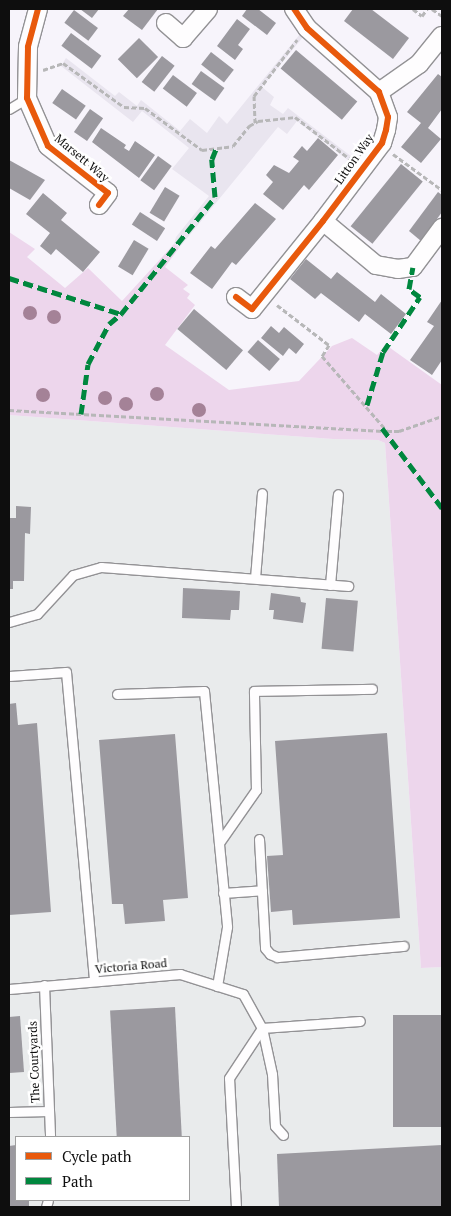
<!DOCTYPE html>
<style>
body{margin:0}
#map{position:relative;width:451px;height:1216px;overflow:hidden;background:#f7f4fb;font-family:"PT Serif",serif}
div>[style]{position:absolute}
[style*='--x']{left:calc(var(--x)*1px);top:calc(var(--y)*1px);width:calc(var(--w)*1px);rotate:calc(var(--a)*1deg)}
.industrial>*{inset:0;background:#e9ebec}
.green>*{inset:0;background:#edd6ec}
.plaza>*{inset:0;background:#e9e5ef}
.building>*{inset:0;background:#9b999f;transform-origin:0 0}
.path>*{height:3px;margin-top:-1.5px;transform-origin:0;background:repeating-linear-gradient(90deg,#b7b7b8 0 5px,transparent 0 7.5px)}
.roads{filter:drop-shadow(1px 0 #939295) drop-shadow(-1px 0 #939295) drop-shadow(0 1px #939295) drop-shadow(0 -1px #939295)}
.service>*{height:9px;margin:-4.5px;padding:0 4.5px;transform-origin:4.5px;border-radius:4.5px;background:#fefdfe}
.minor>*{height:18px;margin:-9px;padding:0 9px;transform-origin:9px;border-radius:9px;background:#fefdfe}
.quiet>*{height:5px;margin-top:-2.5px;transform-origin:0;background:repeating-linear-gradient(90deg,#00873e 0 10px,transparent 0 15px)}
.cycleway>*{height:6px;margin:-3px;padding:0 3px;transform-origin:3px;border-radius:3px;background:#e8590c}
.trees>*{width:14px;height:14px;margin:-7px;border-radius:50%;background:#a48297}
span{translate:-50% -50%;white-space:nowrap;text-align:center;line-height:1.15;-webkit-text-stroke:5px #fff;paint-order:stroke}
.street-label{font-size:12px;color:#0e0e0e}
.frame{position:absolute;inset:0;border:10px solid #0e0e0e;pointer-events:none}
.legend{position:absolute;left:15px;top:1136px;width:175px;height:65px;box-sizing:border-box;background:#fff;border:1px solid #9f9f9f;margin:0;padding:6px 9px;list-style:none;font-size:15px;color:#0e0e0e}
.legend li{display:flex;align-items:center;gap:10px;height:25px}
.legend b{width:25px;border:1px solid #9f9f9f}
</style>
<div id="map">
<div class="industrial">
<i style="clip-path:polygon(evenodd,9px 415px,333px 439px,378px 440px,385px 443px,421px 968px,442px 967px,442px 1207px,9px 1207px,9px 415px,16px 1137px,189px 1137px,189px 1200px,16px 1200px,16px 1137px)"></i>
</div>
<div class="green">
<i style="clip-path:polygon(9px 232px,35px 249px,27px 257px,65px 288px,88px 268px,122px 301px,174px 244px,177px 246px,179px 248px,165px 267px,188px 285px,183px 289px,190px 294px,187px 298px,195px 305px,165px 345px,229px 390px,299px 381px,332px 346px,352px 338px,377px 355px,386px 345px,442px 385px,442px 967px,421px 968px,385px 443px,378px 440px,333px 439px,9px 415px)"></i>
</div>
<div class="plaza">
<i style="clip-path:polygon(300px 34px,303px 37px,262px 87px,274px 97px,270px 105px,283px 114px,288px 108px,356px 160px,353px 164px,297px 121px,287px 134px,278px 127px,179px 248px,174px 244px,176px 237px,209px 196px,172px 169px,189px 148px,142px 111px,133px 122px,61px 66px,66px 58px,115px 96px,119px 92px,137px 106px,141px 100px,180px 131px,190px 119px,207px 133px,219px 116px,227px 124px)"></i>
</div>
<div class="building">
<i style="clip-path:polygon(80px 9px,99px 9px,92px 18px)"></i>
<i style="clip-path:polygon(129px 9px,158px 9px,142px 30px,123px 16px)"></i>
<i style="clip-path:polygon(247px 9px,258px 9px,276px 23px,267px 35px,242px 16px)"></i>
<i style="clip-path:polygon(353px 9px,371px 9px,409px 38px,393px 59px,344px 21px)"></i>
<i style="left:74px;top:10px;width:30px;height:16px;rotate:37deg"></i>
<i style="clip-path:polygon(237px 19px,250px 29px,238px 45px,243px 49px,235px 60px,217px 46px)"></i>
<i style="left:71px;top:33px;width:38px;height:16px;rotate:37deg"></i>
<i style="left:139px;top:38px;width:27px;height:30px;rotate:45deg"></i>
<i style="left:296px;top:50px;width:80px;height:24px;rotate:40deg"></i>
<i style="left:211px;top:52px;width:29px;height:16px;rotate:38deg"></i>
<i style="left:162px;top:56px;width:16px;height:33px;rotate:38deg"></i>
<i style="left:201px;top:71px;width:29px;height:16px;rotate:36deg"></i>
<i style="clip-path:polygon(438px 74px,442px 77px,442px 109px,428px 128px,441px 139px,421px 163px,401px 147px,421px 123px,407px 112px)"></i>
<i style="left:173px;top:75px;width:30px;height:17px;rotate:37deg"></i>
<i style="left:62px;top:89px;width:29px;height:17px;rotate:35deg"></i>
<i style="left:90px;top:109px;width:16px;height:28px;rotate:35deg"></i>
<i style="clip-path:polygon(101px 128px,126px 145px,124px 148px,129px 151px,135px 141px,155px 155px,139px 178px,92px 142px)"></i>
<i style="clip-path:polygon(318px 138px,338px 155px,309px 190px,304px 185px,283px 210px,263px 194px,273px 182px,266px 175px,274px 165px,289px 173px,299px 161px,293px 157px,302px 146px,307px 151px)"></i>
<i style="left:158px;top:156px;width:17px;height:30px;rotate:36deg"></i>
<i style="clip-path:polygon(9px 160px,45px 180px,30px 200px,9px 188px)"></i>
<i style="left:401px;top:164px;width:28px;height:80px;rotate:39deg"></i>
<i style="left:165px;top:187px;width:17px;height:30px;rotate:31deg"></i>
<i style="clip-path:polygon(438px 192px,442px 195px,442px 212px,421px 241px,409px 231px)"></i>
<i style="clip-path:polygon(43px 193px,67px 213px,61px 220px,100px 252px,83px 272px,56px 249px,51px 255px,40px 246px,50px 233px,26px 214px)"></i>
<i style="clip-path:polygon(255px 203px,276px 219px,236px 265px,232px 262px,212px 289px,190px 273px,211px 246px,215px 249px)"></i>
<i style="left:140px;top:212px;width:30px;height:15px;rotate:33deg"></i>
<i style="left:134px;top:240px;width:17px;height:31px;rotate:31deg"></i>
<i style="clip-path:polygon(306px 259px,331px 279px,337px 272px,375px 302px,381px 294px,406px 314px,391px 334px,365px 314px,359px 322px,321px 293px,315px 299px,290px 279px)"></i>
<i style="clip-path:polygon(442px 300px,442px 360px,432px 375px,410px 360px,434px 326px,427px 322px)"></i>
<i style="left:194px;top:309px;width:64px;height:26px;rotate:40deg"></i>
<i style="clip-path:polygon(271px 326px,279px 333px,284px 327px,304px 344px,296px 354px,289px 348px,283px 356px,261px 338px)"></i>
<i style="left:258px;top:340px;width:29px;height:16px;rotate:41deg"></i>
<i style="clip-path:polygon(16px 506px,31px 507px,30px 534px,25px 533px,24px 581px,13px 581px,13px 589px,9px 589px,9px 518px,16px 518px)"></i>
<i style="clip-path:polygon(183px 588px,240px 591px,239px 610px,231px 610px,230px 620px,182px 618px)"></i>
<i style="clip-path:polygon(271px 593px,300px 597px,301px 602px,306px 603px,303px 623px,273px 619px,274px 610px,269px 610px)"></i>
<i style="left:326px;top:598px;width:32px;height:51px;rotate:5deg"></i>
<i style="clip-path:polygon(16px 703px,18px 725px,37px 723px,51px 912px,9px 915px,9px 704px)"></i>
<i style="clip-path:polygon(387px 733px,400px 918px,293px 925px,292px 910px,271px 912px,267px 856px,283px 855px,275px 741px)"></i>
<i style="clip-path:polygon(175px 734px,188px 898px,163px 900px,165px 921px,125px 924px,123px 904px,112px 904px,99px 740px)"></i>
<i style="left:175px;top:1007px;width:130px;height:65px;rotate:87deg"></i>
<i style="left:442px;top:1015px;width:112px;height:49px;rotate:90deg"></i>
<i style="clip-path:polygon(20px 1016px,24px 1072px,9px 1073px,9px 1017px)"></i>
<i style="clip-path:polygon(16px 1145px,16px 1200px,29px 1200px,29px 1206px,9px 1207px,9px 1146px)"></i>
<i style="clip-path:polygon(442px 1145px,442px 1207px,279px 1207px,277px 1154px)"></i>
</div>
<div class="path">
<i style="--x:413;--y:9;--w:11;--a:38"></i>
<i style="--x:422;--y:16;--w:9;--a:-54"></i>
<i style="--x:432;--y:9;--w:12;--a:35"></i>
<i style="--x:43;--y:70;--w:21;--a:-19"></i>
<i style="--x:63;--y:63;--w:75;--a:35.8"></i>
<i style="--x:124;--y:107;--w:21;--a:3"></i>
<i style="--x:145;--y:108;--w:71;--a:36.4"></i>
<i style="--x:202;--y:150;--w:31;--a:-7"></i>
<i style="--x:233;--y:146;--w:26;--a:-51"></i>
<i style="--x:249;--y:126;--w:10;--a:-29"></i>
<i style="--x:258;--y:121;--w:37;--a:-6"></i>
<i style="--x:295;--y:117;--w:69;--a:37.4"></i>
<i style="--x:255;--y:123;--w:27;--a:-92"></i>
<i style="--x:254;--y:96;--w:71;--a:-52.5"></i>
<i style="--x:393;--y:154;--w:61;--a:36.3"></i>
<i style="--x:277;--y:305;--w:66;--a:37.6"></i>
<i style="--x:329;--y:345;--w:13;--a:122"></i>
<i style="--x:322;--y:356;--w:99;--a:49.1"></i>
<i style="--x:387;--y:431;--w:12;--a:0"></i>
<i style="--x:399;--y:431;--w:46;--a:-19.2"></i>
<i style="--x:9;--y:410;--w:379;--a:3.2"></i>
</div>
<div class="roads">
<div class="service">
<i style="--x:9;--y:109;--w:21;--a:-31"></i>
<i style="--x:255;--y:578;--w:85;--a:-85.3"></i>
<i style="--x:330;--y:585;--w:91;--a:-85"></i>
<i style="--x:9;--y:622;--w:29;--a:-16"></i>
<i style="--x:37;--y:614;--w:53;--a:-47.3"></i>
<i style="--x:73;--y:575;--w:29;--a:-16"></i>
<i style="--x:101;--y:567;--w:248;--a:4.4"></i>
<i style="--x:9;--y:676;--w:57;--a:-4"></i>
<i style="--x:66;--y:672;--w:310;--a:84.8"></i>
<i style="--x:117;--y:694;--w:87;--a:-2"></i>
<i style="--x:204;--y:691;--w:237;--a:84.4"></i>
<i style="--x:227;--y:927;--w:60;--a:99.6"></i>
<i style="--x:259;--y:839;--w:109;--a:86.8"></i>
<i style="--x:265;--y:948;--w:8;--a:50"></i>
<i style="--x:270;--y:954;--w:8;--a:23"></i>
<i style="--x:277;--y:957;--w:127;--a:-5"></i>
<i style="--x:219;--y:843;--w:65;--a:-55.1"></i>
<i style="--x:256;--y:790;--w:99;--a:-91.2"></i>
<i style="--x:254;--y:691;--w:118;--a:-1"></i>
<i style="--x:223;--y:893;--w:39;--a:-4"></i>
<i style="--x:44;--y:985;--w:152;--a:87.7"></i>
<i style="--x:9;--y:989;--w:172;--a:-5"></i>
<i style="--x:180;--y:974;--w:66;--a:17.6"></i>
<i style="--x:243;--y:994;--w:39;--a:61"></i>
<i style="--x:262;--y:1028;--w:47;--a:77.7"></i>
<i style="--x:272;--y:1074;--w:52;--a:86.7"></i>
<i style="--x:275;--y:1126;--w:12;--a:48"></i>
<i style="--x:262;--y:1028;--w:98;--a:-4.1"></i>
<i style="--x:9;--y:1112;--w:40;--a:-1.4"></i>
<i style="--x:46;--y:1207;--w:7;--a:-74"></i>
<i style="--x:236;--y:1207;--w:129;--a:-93.1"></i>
<i style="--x:229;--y:1078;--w:60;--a:-56.6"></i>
</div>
<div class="minor">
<i style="--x:38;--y:9;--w:39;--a:105"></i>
<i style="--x:28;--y:47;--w:51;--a:91.1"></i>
<i style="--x:27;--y:98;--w:52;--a:66.4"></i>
<i style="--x:48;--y:146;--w:76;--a:38.1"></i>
<i style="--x:108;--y:193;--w:15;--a:127"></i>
<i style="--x:166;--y:23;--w:23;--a:41"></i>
<i style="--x:183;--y:38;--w:38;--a:-49"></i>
<i style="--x:379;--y:92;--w:49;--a:-35"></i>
<i style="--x:419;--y:64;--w:36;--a:-51"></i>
<i style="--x:323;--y:221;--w:69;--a:39.7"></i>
<i style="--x:376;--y:265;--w:22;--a:10"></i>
<i style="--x:398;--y:269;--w:15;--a:-8"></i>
<i style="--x:413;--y:267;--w:49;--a:-53.4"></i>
<i style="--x:236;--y:297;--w:20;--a:37"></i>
<i style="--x:252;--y:309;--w:113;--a:-51.1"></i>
<i style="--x:323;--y:221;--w:98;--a:-52.9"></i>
<i style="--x:382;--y:143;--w:14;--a:-73"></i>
<i style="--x:386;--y:130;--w:13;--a:-81"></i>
<i style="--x:388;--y:117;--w:27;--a:-110"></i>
<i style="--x:379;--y:92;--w:96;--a:-138.4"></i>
<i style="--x:307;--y:28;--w:23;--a:-124"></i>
</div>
</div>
<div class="quiet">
<i style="--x:9;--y:278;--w:118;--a:17.8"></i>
<i style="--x:121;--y:314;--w:150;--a:-51.2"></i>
<i style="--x:215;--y:197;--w:38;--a:-95"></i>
<i style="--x:212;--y:159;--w:11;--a:-68"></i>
<i style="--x:367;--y:405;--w:55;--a:-73.2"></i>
<i style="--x:383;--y:352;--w:66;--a:-56.1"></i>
<i style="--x:420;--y:297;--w:14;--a:-144"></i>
<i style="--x:409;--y:289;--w:22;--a:-80"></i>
<i style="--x:81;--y:414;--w:50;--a:-82"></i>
<i style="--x:88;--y:364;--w:45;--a:-62.3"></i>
<i style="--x:109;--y:324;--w:16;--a:-40"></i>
<i style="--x:382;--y:428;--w:100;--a:53.1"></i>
</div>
<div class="cycleway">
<i style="--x:38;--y:9;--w:39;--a:105"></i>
<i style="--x:28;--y:47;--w:51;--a:91.1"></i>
<i style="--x:27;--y:98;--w:52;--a:66.4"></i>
<i style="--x:48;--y:146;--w:76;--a:38.1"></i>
<i style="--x:108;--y:193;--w:15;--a:127"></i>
<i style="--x:236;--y:297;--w:20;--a:37"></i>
<i style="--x:252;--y:309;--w:113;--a:-51.1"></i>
<i style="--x:323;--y:221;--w:98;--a:-52.9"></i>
<i style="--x:382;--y:143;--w:14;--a:-73"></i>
<i style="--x:386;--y:130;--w:13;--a:-81"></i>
<i style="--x:388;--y:117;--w:27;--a:-110"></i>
<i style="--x:379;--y:92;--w:96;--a:-138.4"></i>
<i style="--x:307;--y:28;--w:23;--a:-124"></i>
</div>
<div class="trees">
<i style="left:30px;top:313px"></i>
<i style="left:54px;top:317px"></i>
<i style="left:157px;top:394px"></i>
<i style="left:43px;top:395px"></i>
<i style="left:105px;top:398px"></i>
<i style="left:126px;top:404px"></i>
<i style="left:199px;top:410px"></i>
</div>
<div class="street-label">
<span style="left:82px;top:158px;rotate:40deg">Marsett Way</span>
<span style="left:354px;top:159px;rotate:-55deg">Litton Way</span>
<span style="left:131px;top:966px;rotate:-5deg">Victoria Road</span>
<span style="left:34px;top:1062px;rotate:-92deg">The Courtyards</span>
</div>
<div class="frame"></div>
<ul class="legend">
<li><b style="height:6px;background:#e8590c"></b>Cycle path</li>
<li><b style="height:6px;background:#00873e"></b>Path</li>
</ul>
</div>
